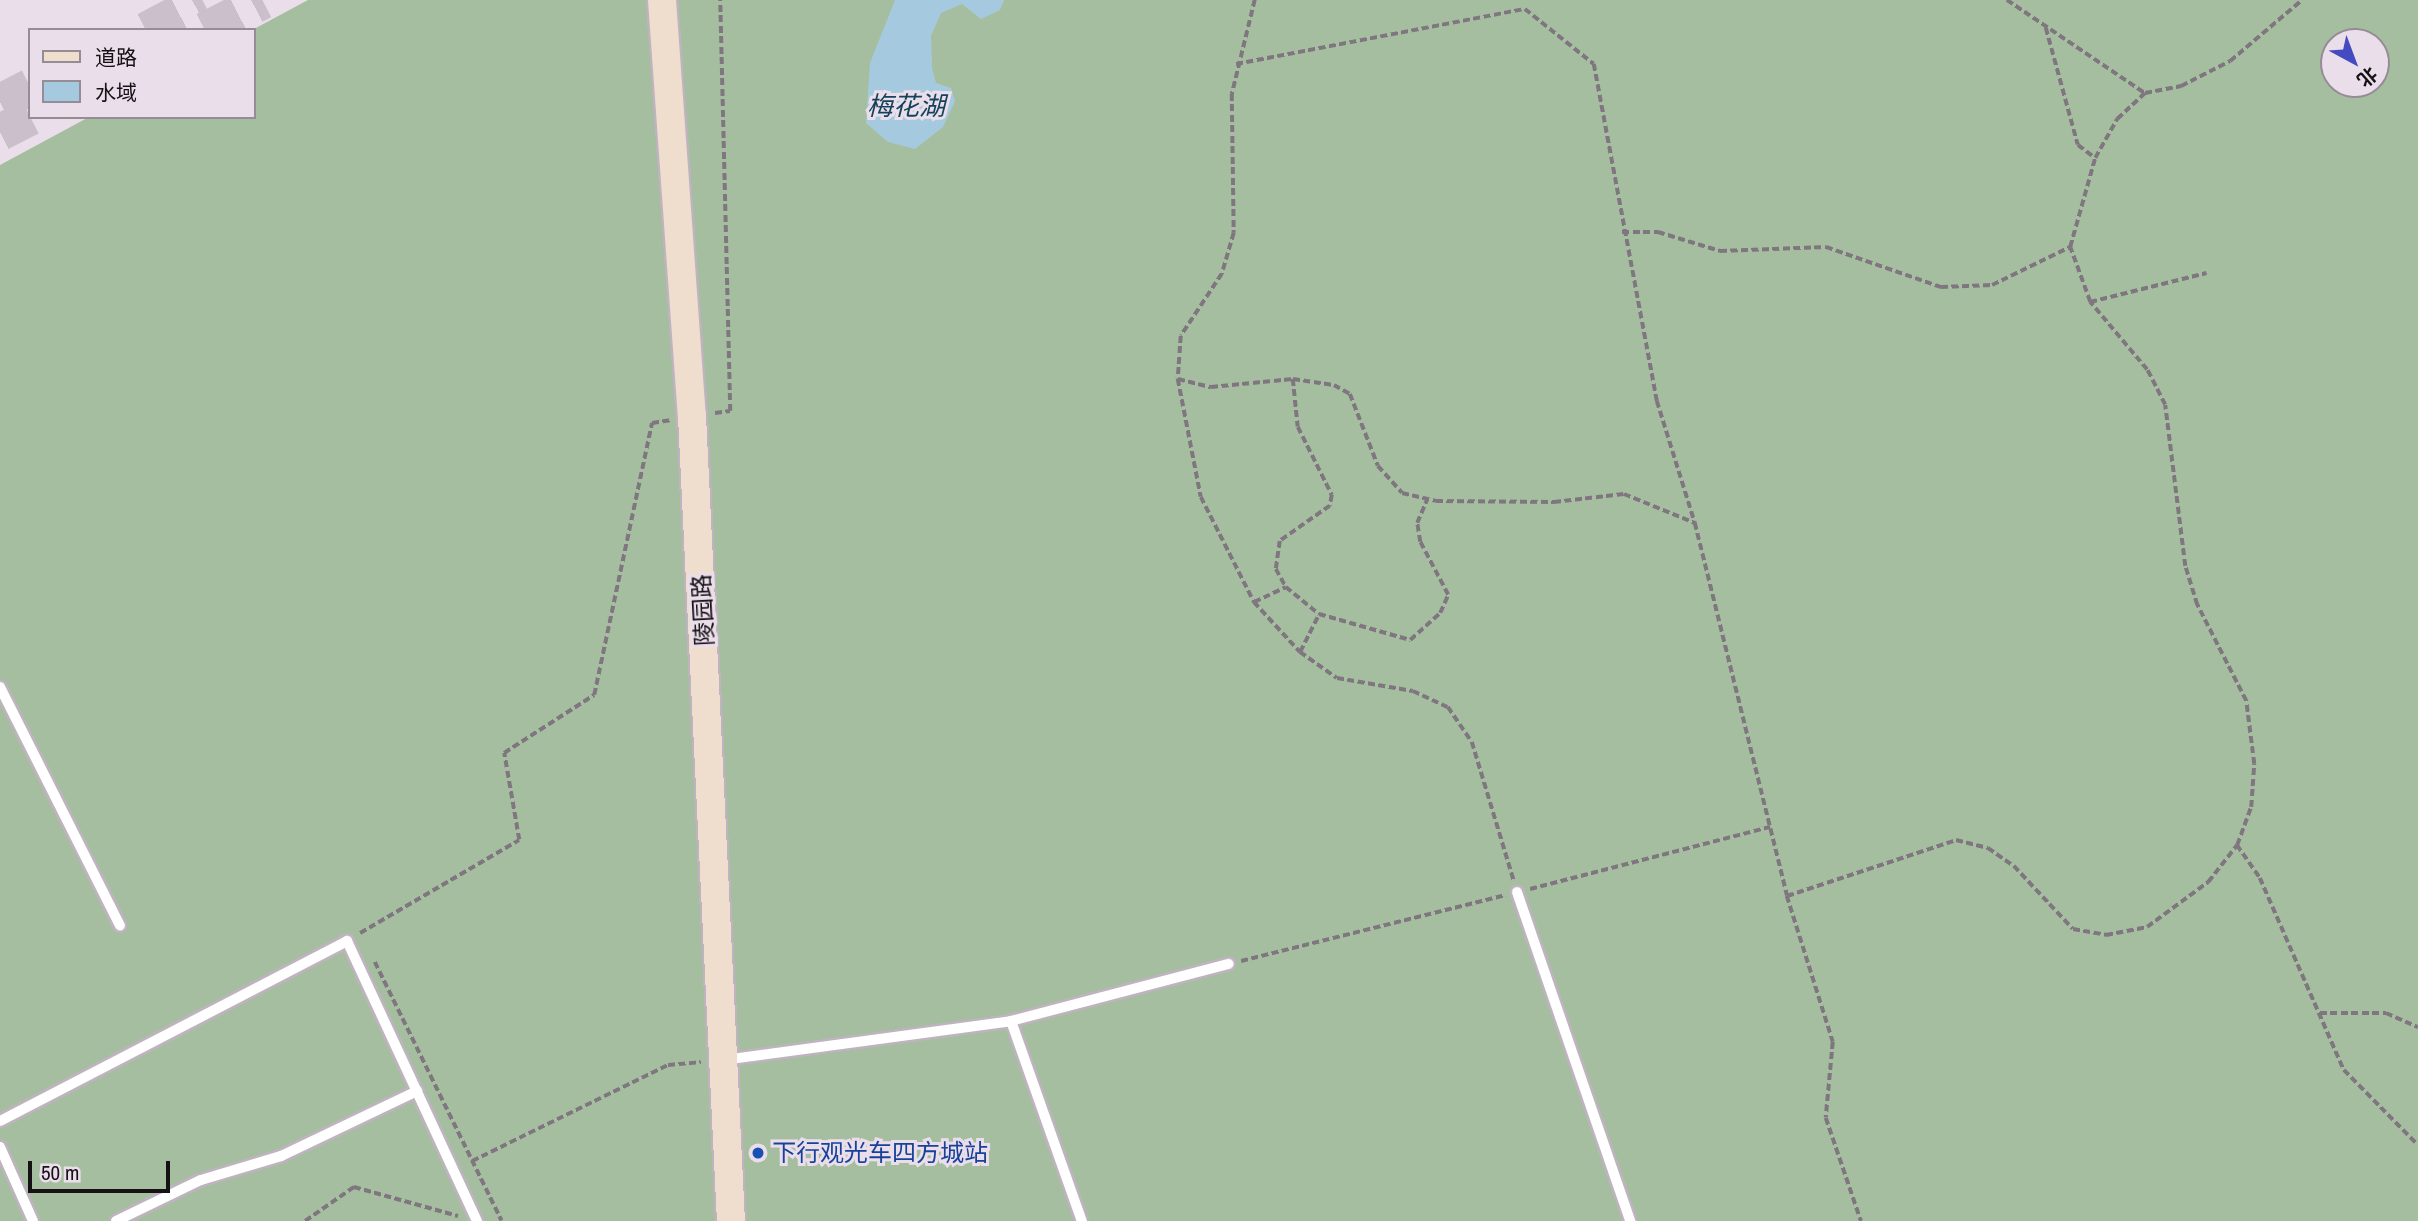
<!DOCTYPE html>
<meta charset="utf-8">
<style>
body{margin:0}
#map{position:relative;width:2418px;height:1221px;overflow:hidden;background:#ebdeeb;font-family:"Archivo Narrow","Noto Sans SC",sans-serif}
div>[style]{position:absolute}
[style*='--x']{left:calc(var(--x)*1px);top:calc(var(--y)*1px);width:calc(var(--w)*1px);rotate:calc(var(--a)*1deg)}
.forest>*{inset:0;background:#a5bea0}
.water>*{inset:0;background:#a5cadf}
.highway-tunnel>*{height:37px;margin-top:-18.5px;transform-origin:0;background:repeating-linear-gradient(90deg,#cbbfcb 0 37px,transparent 0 55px)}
.path>*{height:3.5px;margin-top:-1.75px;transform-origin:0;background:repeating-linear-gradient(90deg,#7f767f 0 7px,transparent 0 10.5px)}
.roads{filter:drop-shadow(2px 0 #bfb3bf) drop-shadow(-2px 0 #bfb3bf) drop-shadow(0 2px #bfb3bf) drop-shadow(0 -2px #bfb3bf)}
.lane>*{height:10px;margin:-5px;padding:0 5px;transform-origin:5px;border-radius:5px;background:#fff}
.secondary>*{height:28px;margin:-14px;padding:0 14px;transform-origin:14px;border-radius:14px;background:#efdecd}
.dots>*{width:19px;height:19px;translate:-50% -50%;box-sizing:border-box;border:4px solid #ebdeeb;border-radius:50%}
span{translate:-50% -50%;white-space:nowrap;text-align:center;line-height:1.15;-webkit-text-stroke:6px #ebdeeb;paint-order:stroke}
.street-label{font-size:24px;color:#161115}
.transit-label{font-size:24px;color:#164399}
.left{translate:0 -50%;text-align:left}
.water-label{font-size:26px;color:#13435a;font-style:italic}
.legend{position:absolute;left:28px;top:28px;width:228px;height:91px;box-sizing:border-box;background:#ebdeeb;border:2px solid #968c95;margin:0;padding:9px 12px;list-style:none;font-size:21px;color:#161115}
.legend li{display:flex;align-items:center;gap:14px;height:35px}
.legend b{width:35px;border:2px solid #968c95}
.north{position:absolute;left:2320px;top:28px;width:70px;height:70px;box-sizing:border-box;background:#ebdeeb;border:2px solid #968c95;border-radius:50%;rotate:139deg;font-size:19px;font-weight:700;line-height:28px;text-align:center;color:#161115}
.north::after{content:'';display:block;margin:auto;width:24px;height:32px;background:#444bc0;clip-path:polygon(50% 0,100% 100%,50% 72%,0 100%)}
.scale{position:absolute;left:28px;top:1161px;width:142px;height:32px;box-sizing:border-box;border:4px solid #161115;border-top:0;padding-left:9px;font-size:21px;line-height:24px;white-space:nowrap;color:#161115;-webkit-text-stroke:5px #ebdeeb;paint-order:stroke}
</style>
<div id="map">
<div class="forest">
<i style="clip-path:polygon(evenodd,308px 0,2418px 0,2418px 1221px,0 1221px,0 165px,89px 117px,254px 117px,252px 30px,308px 0,2334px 42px,2376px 42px,2376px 84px,2334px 84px,2334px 42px)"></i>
</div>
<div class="water">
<i style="clip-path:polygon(895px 0,1004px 0,1000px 10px,981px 19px,962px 4px,941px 13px,931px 36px,932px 68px,936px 83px,951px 88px,955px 101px,943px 127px,915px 149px,888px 142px,866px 123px,870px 63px)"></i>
</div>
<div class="highway-tunnel">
<i style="--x:146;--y:30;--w:64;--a:-27.8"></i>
<i style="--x:205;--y:30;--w:65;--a:-27.3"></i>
<i style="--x:0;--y:102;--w:34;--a:-27"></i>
<i style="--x:0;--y:132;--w:34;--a:-27"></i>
</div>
<div class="path">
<i style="--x:1255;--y:0;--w:97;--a:103.7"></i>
<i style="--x:1232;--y:94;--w:139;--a:89.2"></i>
<i style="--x:1234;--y:233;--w:43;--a:106.3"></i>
<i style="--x:1222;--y:274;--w:74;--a:123.5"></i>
<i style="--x:1181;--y:336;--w:43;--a:94"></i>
<i style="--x:1178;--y:379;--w:120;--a:79"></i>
<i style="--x:1201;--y:497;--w:118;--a:63.2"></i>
<i style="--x:1254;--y:602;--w:68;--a:47.4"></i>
<i style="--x:1300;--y:652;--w:45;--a:35.1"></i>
<i style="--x:1337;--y:678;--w:77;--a:9.7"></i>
<i style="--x:1413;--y:691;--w:38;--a:25"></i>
<i style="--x:1448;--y:707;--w:42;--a:55.6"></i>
<i style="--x:1472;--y:742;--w:145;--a:73.2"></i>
<i style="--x:2007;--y:0;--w:166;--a:34"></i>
<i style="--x:2145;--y:93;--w:37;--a:-11"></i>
<i style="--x:2181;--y:86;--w:55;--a:-27"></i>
<i style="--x:2230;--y:61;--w:94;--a:-40.3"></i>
<i style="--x:2046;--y:28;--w:121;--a:74.7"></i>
<i style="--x:2078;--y:145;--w:21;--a:37"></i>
<i style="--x:1236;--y:64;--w:294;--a:-10.8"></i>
<i style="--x:1525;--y:9;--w:88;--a:38.6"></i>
<i style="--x:1594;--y:64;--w:343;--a:79.4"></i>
<i style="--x:1657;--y:401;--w:128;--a:72.7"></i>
<i style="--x:1695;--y:523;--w:384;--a:76.1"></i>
<i style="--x:1787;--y:896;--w:153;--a:72.5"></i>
<i style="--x:1833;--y:1042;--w:76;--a:95.3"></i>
<i style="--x:1826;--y:1118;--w:109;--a:71.2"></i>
<i style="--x:1622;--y:232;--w:36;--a:0"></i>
<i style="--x:1658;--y:232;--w:65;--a:17"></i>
<i style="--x:1720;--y:251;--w:106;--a:-2.2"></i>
<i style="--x:1826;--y:247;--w:122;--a:19.2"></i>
<i style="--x:1941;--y:287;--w:51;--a:-2.2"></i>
<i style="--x:1992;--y:285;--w:87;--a:-26"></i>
<i style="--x:2090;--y:302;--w:120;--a:-14"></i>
<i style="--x:1178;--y:379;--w:34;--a:14"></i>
<i style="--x:1211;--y:387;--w:82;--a:-5.6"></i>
<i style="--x:1293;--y:379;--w:41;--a:8.3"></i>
<i style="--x:1334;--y:385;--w:18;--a:29"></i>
<i style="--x:1350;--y:394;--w:77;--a:68.7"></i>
<i style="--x:1378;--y:466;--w:36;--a:48"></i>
<i style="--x:1402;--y:493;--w:35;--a:13"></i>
<i style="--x:1436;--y:501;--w:118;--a:0.5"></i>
<i style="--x:1554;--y:502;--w:70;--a:-6.5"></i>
<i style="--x:1624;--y:494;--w:77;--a:22.2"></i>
<i style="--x:1293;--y:379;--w:48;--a:84.1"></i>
<i style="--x:1298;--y:427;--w:76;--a:63.4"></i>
<i style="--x:1332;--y:495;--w:11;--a:100"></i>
<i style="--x:1330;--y:506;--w:61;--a:145"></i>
<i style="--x:1280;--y:541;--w:28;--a:98"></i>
<i style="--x:1276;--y:569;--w:21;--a:61"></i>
<i style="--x:1286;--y:587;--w:43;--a:39.3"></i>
<i style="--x:1319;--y:614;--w:95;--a:15.9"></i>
<i style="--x:1410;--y:640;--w:40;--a:-42"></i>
<i style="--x:1440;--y:613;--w:20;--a:-66"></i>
<i style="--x:1448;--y:595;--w:60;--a:-117.8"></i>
<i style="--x:1420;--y:542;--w:19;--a:-99"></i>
<i style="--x:1417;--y:523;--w:26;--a:-67"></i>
<i style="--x:715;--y:413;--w:15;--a:-8"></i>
<i style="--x:730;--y:411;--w:411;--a:-91.4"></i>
<i style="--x:1254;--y:602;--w:35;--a:-25"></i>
<i style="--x:1300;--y:652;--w:42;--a:-63.4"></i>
<i style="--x:2237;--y:845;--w:40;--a:55.1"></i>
<i style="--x:2260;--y:878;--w:210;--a:66.4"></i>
<i style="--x:2344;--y:1070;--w:105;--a:45.4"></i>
<i style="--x:1530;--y:889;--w:248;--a:-14.5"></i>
<i style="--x:1787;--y:896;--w:178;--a:-18.3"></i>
<i style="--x:1956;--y:840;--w:33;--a:14"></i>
<i style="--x:1988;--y:848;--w:32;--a:35"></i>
<i style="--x:2014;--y:866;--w:86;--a:46.9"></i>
<i style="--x:2073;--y:929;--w:34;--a:10"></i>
<i style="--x:2106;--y:935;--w:42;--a:-11"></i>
<i style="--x:2147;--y:927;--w:76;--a:-36.4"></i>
<i style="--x:2208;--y:882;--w:47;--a:-51.9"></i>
<i style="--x:2237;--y:845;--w:40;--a:-69.8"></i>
<i style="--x:2251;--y:807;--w:43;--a:-86"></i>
<i style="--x:2254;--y:764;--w:64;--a:-97.2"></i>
<i style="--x:2246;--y:701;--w:108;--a:-117"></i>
<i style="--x:2197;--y:605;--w:41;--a:-107.1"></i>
<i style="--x:2185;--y:566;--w:162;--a:-97.1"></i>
<i style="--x:2165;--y:405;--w:39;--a:-117"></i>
<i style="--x:2147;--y:370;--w:89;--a:-130"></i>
<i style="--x:2090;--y:302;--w:59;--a:-110"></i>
<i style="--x:2070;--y:247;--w:92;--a:-74.3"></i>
<i style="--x:2095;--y:158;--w:45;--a:-60.6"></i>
<i style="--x:2117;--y:119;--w:38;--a:-43"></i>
<i style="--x:360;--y:933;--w:184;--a:-30.3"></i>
<i style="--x:519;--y:840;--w:88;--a:-99.8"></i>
<i style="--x:504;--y:753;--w:107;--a:-32.8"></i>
<i style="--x:594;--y:695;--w:278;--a:-78"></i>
<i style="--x:652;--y:423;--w:18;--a:-9"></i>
<i style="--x:1241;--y:961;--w:273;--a:-14"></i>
<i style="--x:375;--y:962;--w:288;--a:63.9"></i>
<i style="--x:2320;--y:1013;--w:66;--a:0"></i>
<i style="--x:2386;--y:1013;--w:35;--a:24"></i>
<i style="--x:472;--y:1161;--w:218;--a:-26.1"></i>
<i style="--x:668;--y:1065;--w:33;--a:-5"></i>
<i style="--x:305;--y:1221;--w:60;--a:-34.8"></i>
<i style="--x:354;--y:1187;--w:108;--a:15.6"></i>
</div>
<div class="roads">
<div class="lane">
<i style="--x:0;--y:687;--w:267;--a:63.3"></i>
<i style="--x:1517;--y:892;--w:348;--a:71"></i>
<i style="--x:1011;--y:1021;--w:212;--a:70.5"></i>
<i style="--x:724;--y:1060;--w:290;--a:-7.7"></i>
<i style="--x:1011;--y:1021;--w:225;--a:-14.7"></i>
<i style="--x:0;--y:1121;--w:391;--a:-27.4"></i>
<i style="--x:347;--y:941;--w:309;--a:65.1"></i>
<i style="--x:0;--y:1147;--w:81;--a:66"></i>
<i style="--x:116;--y:1221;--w:94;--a:-25.8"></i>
<i style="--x:201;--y:1180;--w:84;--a:-16.7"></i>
<i style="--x:281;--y:1156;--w:151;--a:-25.5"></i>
</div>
<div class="secondary">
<i style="--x:662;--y:0;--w:417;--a:85.9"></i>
<i style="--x:692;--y:416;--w:806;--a:87.23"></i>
</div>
</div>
<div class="dots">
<i style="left:758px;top:1153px;background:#1a4fb4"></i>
</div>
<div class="street-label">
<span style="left:703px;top:610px;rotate:-93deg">陵园路</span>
</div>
<div class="transit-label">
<span class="left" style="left:772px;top:1153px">下行观光车四方城站</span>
</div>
<div class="water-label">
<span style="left:906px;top:106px">梅花湖</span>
</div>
<ul class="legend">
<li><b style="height:9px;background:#efdecd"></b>道路</li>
<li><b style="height:19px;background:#a5cadf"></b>水域</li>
</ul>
<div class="north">北</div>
<div class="scale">50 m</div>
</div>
